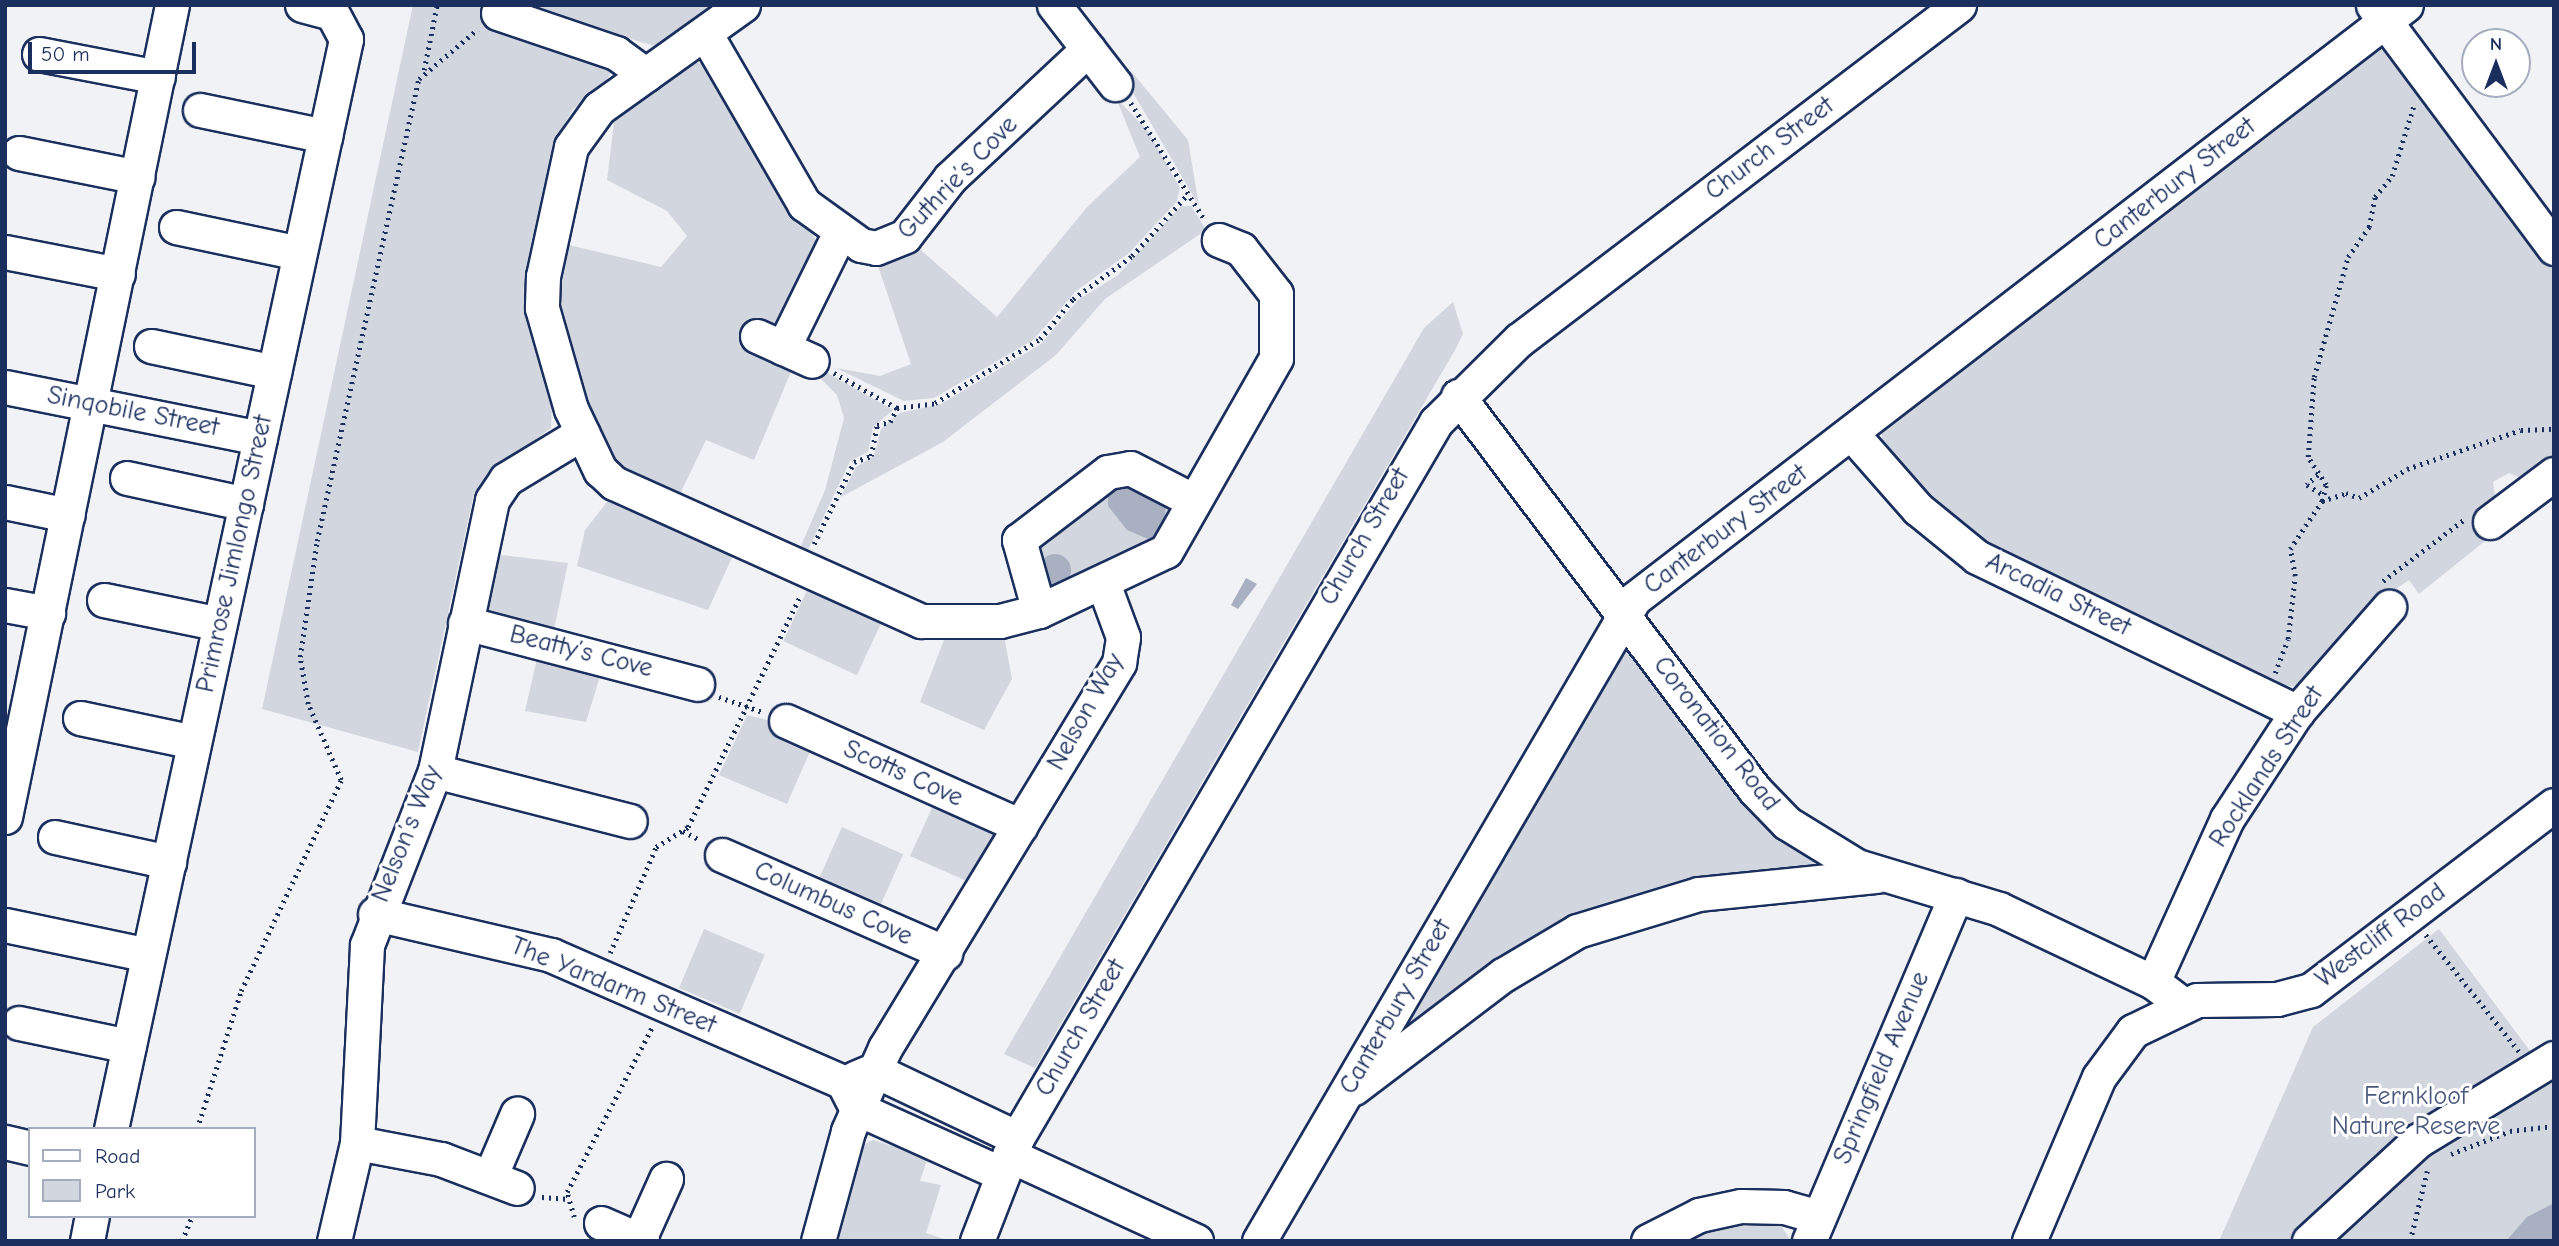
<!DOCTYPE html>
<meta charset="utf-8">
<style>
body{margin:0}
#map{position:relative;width:2559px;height:1246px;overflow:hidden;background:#f1f2f5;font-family:"Comic Neue",sans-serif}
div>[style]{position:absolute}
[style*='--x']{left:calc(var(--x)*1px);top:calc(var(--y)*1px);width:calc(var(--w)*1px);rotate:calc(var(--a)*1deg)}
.green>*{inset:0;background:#d2d6df;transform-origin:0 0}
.water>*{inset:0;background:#a8b0c2}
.round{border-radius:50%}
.path>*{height:4.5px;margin-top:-2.25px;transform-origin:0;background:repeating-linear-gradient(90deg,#1b2f5e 0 2px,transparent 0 7px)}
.roads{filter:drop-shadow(2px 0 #1b2f5e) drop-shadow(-2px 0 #1b2f5e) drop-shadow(0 2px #1b2f5e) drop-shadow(0 -2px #1b2f5e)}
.minor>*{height:33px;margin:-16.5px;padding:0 16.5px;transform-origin:16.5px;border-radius:16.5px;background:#fff}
span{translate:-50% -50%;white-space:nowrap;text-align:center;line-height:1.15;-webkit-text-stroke:6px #fff;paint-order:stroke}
.street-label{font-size:26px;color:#1b2f5e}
.park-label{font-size:26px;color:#49597e}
.frame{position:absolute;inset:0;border:7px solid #1b2f5e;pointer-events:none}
.legend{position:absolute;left:28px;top:1127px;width:228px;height:91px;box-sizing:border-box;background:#fff;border:2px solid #a4acbf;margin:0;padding:9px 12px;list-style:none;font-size:21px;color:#1b2f5e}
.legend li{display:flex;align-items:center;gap:14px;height:35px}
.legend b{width:35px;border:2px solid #a4acbf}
.north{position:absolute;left:2461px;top:28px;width:70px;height:70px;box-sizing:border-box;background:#fff;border:2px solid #a4acbf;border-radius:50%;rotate:0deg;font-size:19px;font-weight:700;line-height:28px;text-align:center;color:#1b2f5e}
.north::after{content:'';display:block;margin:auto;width:24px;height:32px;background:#1b2f5e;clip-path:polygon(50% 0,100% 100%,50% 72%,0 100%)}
.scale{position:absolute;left:28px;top:42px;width:168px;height:32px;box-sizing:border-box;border:4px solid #1b2f5e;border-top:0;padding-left:9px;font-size:21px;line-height:24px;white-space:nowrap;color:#1b2f5e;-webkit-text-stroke:5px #fff;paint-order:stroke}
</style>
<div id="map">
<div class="green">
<i style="clip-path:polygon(413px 5px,490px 5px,607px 62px,611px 72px,603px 87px,573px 109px,559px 133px,523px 291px,552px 406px,551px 428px,493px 469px,474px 493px,418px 752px,262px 709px)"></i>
<i style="clip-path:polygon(515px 5px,716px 5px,655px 46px)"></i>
<i style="clip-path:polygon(2382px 44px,2554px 264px,2554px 461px,2524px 480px,2509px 473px,2493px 482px,2500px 529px,2419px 594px,2409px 580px,2370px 607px,2302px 685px,2283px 687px,1968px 538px,1882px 449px,1882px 431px,2366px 49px)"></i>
<i style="clip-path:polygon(692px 60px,708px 67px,816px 240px,783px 320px,770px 326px,750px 320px,740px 347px,793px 367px,754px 460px,706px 440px,678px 498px,613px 462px,583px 401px,555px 292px,565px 244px,661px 267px,687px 236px,667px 211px,607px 180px,615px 114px)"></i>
<i style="clip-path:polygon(1131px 71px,1188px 140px,1199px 206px,1124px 77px)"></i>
<i style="clip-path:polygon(1116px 98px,1148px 131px,1180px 188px,1177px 201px,1129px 253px,1076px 291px,1033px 340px,934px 398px,904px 401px,836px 368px,880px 376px,911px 364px,876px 260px,914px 244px,997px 317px,1087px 207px,1140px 157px)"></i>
<i style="clip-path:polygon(1181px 206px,1191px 206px,1206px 230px,1105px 299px,1056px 355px,943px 442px,841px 497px,856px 467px,874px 456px,881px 429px,900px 413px,941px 404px,1041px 344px,1078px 300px,1118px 275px)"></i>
<i style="clip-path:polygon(1453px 302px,1463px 334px,1455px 350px,1035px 1068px,1004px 1054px,1424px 328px)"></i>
<i style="clip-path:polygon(824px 371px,893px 410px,873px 427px,868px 452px,850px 461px,807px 552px,800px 548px,825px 490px,844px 418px,837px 395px,817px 375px)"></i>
<i style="clip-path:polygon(1111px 479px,1174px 505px,1162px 536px,1052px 591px,1026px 544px)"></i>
<i style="clip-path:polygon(611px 497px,735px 551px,708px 610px,577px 566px,585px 530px)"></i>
<i style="clip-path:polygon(494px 554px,568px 563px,553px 634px,487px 611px)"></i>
<i style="left:810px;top:584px;width:81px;height:63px;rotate:25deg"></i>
<i style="clip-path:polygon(1003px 631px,1012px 679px,984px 730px,920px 702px,946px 635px)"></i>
<i style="clip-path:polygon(1624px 647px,1816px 858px,1814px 867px,1699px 884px,1400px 1044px,1388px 1034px)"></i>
<i style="clip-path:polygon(539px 650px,602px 670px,586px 722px,525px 711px)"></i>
<i style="clip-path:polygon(747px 715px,775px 722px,812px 747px,787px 804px,719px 775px)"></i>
<i style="clip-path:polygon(937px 797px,998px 832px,969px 882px,910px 856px)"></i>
<i style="left:842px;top:827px;width:67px;height:60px;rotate:24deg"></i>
<i style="left:704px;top:929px;width:66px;height:64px;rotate:23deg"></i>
<i style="clip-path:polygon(2439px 929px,2554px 1083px,2554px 1203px,2527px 1218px,2506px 1241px,2219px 1241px,2313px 1027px)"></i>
<i style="clip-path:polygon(873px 1140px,928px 1157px,920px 1181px,941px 1185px,926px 1233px,950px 1241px,834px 1241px,861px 1146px)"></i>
<i style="clip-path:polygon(1776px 1218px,1791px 1241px,1665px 1241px,1691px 1228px)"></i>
</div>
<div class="water">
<i style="clip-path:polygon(1126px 481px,1166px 504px,1164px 527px,1153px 541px,1127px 530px,1108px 506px,1108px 489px)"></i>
<i class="round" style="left:1039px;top:554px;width:32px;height:32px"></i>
<i style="clip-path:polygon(1246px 578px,1257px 584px,1238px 609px,1231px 605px)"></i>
<i style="clip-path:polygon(2554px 1203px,2554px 1241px,2506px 1241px,2527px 1217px)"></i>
</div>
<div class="path">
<i style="--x:424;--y:70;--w:66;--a:-78.7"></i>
<i style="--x:1131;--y:103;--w:138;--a:57.7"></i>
<i style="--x:834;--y:373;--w:72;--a:29.1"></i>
<i style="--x:897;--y:408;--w:38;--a:-7"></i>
<i style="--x:935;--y:403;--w:123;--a:-31.4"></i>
<i style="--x:1040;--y:339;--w:52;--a:-50.5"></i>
<i style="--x:1073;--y:299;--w:73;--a:-36.1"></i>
<i style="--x:1132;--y:256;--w:84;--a:-47.9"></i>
<i style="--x:2318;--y:475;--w:15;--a:138"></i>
<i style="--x:2307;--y:485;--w:17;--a:31"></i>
<i style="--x:2322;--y:501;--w:25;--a:-18"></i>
<i style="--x:2346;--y:493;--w:14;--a:21"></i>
<i style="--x:2359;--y:498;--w:56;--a:-31.1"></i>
<i style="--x:2407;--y:469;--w:120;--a:-18.9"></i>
<i style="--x:2521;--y:430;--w:33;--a:-2"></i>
<i style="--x:814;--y:544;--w:91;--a:-64"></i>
<i style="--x:854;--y:462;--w:18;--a:-19"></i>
<i style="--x:871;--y:456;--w:32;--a:-79"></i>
<i style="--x:877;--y:425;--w:13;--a:-13"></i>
<i style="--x:890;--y:422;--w:16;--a:-63"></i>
<i style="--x:2383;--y:581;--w:103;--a:-37.1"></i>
<i style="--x:2275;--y:673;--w:36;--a:-69"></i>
<i style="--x:2288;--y:639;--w:63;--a:-83.7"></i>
<i style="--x:2295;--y:576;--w:27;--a:-100"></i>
<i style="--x:2290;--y:549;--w:58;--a:-56.3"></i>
<i style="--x:2322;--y:501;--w:16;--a:-76"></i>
<i style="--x:2326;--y:485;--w:33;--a:-123"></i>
<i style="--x:2308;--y:457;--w:80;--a:-85.7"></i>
<i style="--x:2314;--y:377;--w:125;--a:-74.2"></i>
<i style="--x:2348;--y:257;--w:37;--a:-55"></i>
<i style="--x:2369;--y:227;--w:31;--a:-79"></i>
<i style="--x:2375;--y:197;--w:27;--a:-51"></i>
<i style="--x:2392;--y:176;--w:74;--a:-72.8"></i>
<i style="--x:719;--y:697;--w:46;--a:18.8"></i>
<i style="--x:683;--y:831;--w:19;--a:28"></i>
<i style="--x:2426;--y:935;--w:149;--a:51.3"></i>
<i style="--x:610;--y:953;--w:116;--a:-66.5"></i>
<i style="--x:656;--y:847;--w:38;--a:-32"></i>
<i style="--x:688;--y:827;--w:257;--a:-64.1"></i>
<i style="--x:197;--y:1129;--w:145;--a:-72.3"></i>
<i style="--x:241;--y:991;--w:233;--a:-64.6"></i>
<i style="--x:341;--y:780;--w:83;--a:-113.5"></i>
<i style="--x:308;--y:704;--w:48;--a:-99.7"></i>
<i style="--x:300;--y:657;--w:117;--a:-81.7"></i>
<i style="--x:317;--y:541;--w:473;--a:-77.6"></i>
<i style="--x:419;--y:79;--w:77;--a:-40.3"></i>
<i style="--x:2451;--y:1154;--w:63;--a:-21.3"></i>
<i style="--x:2510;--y:1131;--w:44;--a:-6.5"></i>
<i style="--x:542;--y:1197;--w:27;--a:4"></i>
<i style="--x:574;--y:1217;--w:26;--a:-106"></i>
<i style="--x:567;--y:1192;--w:186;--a:-62.7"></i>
<i style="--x:182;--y:1241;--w:27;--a:-68"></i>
<i style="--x:2410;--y:1241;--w:72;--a:-76.3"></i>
</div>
<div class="roads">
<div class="minor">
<i style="--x:743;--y:5;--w:177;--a:144.4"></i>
<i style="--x:599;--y:108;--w:48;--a:125.7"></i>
<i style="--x:571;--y:147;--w:132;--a:102.2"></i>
<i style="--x:543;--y:276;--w:32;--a:92"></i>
<i style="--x:542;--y:308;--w:105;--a:74"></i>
<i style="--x:571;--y:409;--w:68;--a:64.6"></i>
<i style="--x:600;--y:470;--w:19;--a:43"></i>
<i style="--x:614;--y:483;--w:337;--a:24.2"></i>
<i style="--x:921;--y:621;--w:79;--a:0"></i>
<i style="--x:1000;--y:621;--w:40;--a:-14.4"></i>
<i style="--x:1039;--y:611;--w:140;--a:-25.3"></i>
<i style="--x:1166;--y:551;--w:222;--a:-60.3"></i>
<i style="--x:1276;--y:358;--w:64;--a:-90"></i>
<i style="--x:1276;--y:294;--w:57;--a:-127.9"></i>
<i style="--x:1241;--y:249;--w:24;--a:-158"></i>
<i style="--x:1054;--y:5;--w:100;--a:52.3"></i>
<i style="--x:2373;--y:5;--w:303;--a:53.3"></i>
<i style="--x:498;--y:13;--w:125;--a:18.7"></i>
<i style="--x:616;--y:53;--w:37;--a:36"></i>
<i style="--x:705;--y:33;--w:198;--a:59.9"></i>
<i style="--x:804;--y:204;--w:70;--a:35.7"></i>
<i style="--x:861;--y:245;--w:15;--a:11"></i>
<i style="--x:876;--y:248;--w:31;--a:-22"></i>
<i style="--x:905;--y:236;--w:73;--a:-52.2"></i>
<i style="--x:950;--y:178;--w:189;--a:-43.1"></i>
<i style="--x:39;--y:54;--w:121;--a:10.9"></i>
<i style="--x:200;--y:110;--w:128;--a:11.7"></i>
<i style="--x:19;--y:153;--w:121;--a:11.4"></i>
<i style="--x:176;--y:227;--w:126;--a:11.9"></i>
<i style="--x:5;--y:252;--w:115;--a:11"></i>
<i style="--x:757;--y:336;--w:60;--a:24.4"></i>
<i style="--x:151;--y:346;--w:126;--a:11.9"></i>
<i style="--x:783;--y:348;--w:129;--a:-63.8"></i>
<i style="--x:5;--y:387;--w:260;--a:11.3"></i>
<i style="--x:1458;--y:396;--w:492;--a:53"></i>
<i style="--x:1754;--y:789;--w:47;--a:45.9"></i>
<i style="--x:1787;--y:823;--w:82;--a:31.6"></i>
<i style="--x:1857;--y:866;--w:148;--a:16.8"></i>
<i style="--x:1999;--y:909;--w:170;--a:25.4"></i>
<i style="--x:2153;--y:982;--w:36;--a:37"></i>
<i style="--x:1852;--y:434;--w:100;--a:48.7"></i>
<i style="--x:1918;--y:509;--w:76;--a:39.1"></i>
<i style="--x:1977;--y:557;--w:356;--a:25.8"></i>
<i style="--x:127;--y:478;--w:122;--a:12.3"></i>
<i style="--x:5;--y:502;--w:64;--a:11.7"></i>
<i style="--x:2490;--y:522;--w:80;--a:-36.9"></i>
<i style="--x:104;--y:600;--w:118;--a:11.7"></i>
<i style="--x:5;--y:605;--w:44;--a:10.5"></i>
<i style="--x:1039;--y:611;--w:74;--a:-105.7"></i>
<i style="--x:1019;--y:540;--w:112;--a:-37.4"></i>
<i style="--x:1108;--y:472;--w:22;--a:-10"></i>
<i style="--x:1130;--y:468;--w:72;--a:27.3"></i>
<i style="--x:465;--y:623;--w:240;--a:14.7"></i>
<i style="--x:80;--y:718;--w:116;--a:11.9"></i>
<i style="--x:786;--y:721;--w:257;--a:24.1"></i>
<i style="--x:435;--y:771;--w:201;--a:14.4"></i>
<i style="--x:5;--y:817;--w:829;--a:-78.38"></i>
<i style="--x:55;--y:837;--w:117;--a:12.4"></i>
<i style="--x:722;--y:855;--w:244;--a:23.7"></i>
<i style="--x:375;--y:914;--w:181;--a:13.1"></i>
<i style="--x:551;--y:955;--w:318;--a:23.5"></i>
<i style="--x:843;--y:1082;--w:29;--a:63"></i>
<i style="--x:856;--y:1108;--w:158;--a:24.3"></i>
<i style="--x:5;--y:925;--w:146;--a:11.8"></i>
<i style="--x:2153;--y:982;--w:179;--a:-65.6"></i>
<i style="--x:2227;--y:819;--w:128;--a:-56.8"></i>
<i style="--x:2297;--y:712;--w:140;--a:-48.8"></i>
<i style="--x:19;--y:1023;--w:112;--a:11.8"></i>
<i style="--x:855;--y:1078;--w:21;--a:-23"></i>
<i style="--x:874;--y:1070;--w:158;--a:25.4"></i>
<i style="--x:1354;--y:1088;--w:187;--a:-37.2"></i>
<i style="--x:1503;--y:975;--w:86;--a:-30.7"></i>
<i style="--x:1577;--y:931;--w:127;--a:-16.9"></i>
<i style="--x:1699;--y:894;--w:178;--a:-5.8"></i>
<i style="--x:111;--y:1129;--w:1115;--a:-77.83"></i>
<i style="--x:346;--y:39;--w:30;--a:-118"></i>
<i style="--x:332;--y:13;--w:31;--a:-165"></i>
<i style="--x:5;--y:1142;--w:26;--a:13"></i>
<i style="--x:357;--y:1143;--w:86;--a:10.8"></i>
<i style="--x:441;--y:1159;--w:81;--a:20.9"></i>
<i style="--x:1009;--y:1155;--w:206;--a:24.7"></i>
<i style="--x:490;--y:1177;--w:69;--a:-66.8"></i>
<i style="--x:601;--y:1223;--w:45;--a:23.7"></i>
<i style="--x:639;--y:1239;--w:66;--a:-65.8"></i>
<i style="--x:87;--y:1241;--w:25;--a:-79"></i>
<i style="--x:334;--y:1241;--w:101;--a:-76.8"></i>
<i style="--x:357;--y:1143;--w:198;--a:-87.1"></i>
<i style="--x:367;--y:945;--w:187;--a:-68.7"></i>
<i style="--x:435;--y:771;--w:277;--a:-78.1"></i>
<i style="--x:492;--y:500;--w:25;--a:-56"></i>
<i style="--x:506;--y:479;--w:89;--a:-31.2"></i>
<i style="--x:818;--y:1241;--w:114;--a:-74.7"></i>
<i style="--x:848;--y:1131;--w:91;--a:-66"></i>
<i style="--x:885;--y:1048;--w:451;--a:-58.7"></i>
<i style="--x:1119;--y:663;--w:26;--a:-81"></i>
<i style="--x:1123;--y:637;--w:58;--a:-110.3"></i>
<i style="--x:977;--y:1241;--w:110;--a:-68.8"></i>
<i style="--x:1017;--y:1138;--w:830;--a:-59.66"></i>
<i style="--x:1436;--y:422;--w:117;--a:-44.7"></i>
<i style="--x:1519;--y:340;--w:553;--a:-37.28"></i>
<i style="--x:1259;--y:1241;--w:743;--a:-59.71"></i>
<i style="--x:1634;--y:599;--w:974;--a:-37.58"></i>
<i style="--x:1648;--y:1241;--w:57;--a:-27"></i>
<i style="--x:1699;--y:1215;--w:43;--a:-12.1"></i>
<i style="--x:1741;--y:1206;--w:43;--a:1.3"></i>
<i style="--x:1784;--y:1207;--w:36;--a:16"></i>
<i style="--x:1809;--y:1241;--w:376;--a:-67"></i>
<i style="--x:2029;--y:1241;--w:178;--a:-66.9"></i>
<i style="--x:2099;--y:1077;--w:57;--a:-53.5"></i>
<i style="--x:2133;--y:1031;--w:71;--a:-25.8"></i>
<i style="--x:2197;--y:1000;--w:80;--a:-0.7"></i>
<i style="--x:2277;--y:999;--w:35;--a:-15"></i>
<i style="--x:2311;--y:990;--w:305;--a:-37.3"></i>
<i style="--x:2309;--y:1241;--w:149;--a:-42.6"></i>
<i style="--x:2419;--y:1140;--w:158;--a:-31.3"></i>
</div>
</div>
<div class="street-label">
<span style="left:1770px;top:149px;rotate:-37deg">Church Street</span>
<span style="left:958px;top:178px;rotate:-46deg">Guthrie’s Cove</span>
<span style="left:2175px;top:184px;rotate:-38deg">Canterbury Street</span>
<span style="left:133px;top:412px;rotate:11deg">Sinqobile Street</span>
<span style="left:1726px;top:530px;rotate:-37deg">Canterbury Street</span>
<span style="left:1365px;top:537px;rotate:-60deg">Church Street</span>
<span style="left:235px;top:554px;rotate:-78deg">Primrose Jimlongo Street</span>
<span style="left:2058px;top:595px;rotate:26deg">Arcadia Street</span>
<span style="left:581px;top:652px;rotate:14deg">Beatty’s Cove</span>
<span style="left:1086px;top:712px;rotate:-61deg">Nelson Way</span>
<span style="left:1716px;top:734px;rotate:52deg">Coronation Road</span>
<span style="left:2267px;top:767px;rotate:-57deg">Rocklands Street</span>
<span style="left:903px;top:774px;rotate:24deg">Scotts Cove</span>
<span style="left:407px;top:834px;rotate:-68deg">Nelson’s Way</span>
<span style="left:833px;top:904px;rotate:24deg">Columbus Cove</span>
<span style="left:2381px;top:936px;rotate:-37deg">Westcliff Road</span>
<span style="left:613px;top:986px;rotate:22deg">The Yardarm Street</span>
<span style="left:1396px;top:1007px;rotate:-60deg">Canterbury Street</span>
<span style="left:1081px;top:1028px;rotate:-60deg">Church Street</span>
<span style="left:1882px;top:1068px;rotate:-67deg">Springfield Avenue</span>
</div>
<div class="park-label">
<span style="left:2416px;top:1112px">Fernkloof<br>Nature Reserve</span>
</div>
<div class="frame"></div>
<ul class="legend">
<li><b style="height:9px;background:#fff"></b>Road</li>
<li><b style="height:19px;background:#d2d6df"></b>Park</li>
</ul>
<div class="north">N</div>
<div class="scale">50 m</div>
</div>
